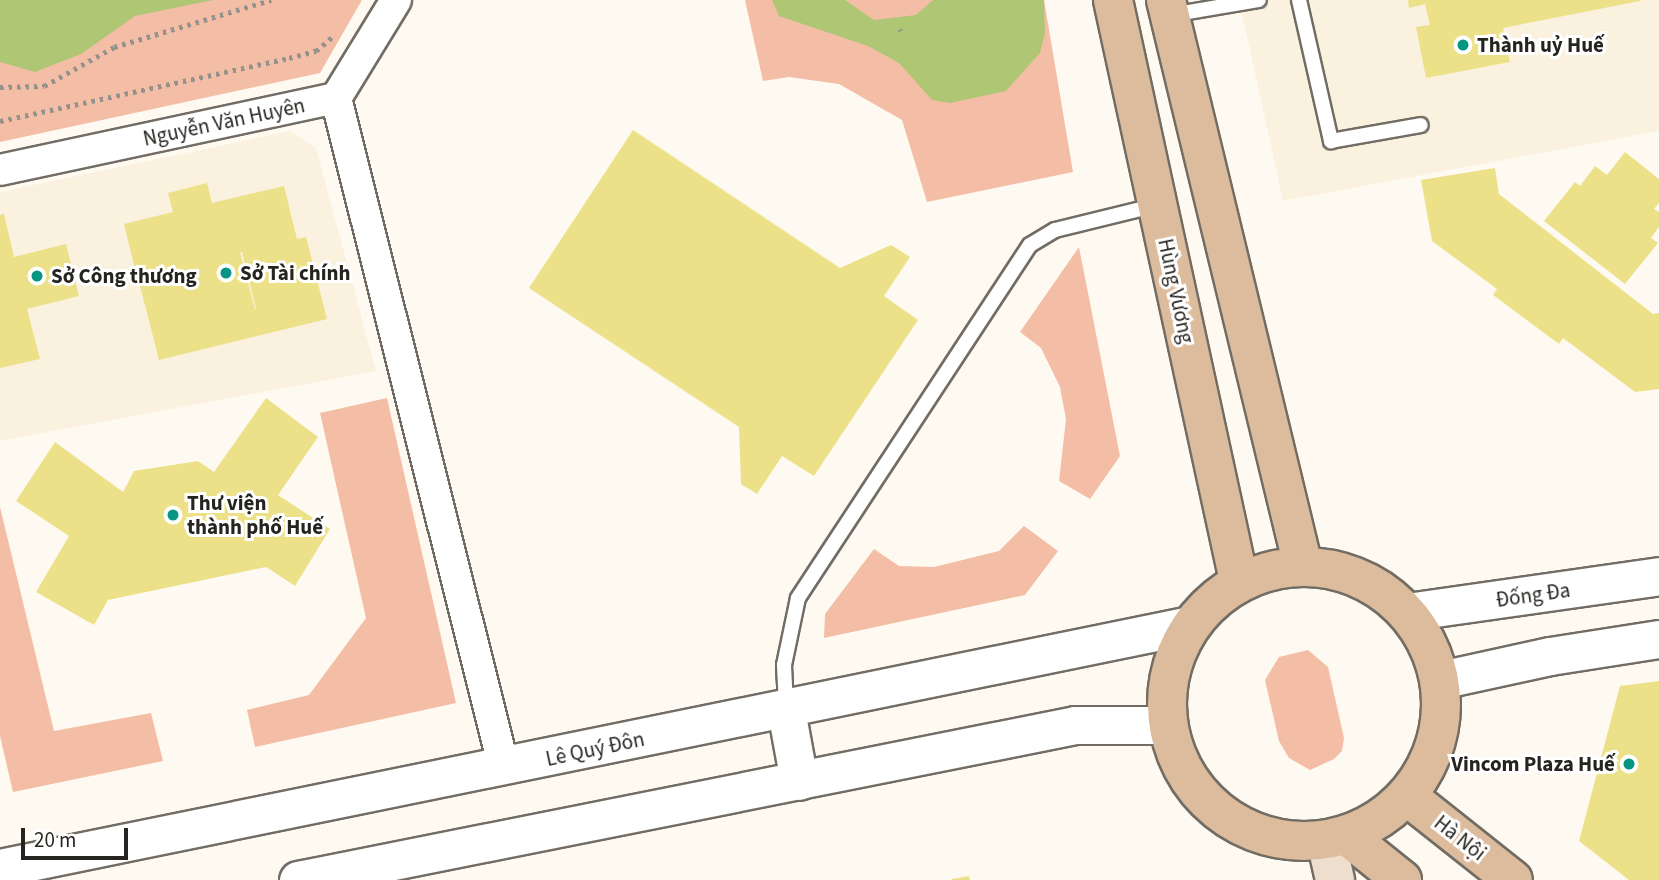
<!DOCTYPE html>
<meta charset="utf-8">
<style>
body{margin:0}
#map{position:relative;width:1659px;height:880px;overflow:hidden;background:#fffaf1;font-family:"Source Sans 3",sans-serif}
div>[style]{position:absolute}
[style*='--x']{left:calc(var(--x)*1px);top:calc(var(--y)*1px);width:calc(var(--w)*1px);rotate:calc(var(--a)*1deg)}
.built>*{inset:0;background:#fbf1df}
.green>*{inset:0;background:#f4bda5}
.water>*{inset:0;background:#afc674}
.building>*{inset:0;background:#ece189}
.path>*{height:4.5px;margin-top:-2.25px;transform-origin:0;background:repeating-linear-gradient(90deg,#95928b 0 3.5px,transparent 0 8.5px)}
.roads{filter:drop-shadow(2px 0 #726d64) drop-shadow(-2px 0 #726d64) drop-shadow(0 2px #726d64) drop-shadow(0 -2px #726d64)}
.service>*{height:14px;margin:-7px;padding:0 7px;transform-origin:7px;border-radius:7px;background:#fff}
.minor>*{height:30px;margin:-15px;padding:0 15px;transform-origin:15px;border-radius:15px;background:#fff}
.tertiary>*{height:37px;margin:-18.5px;padding:0 18.5px;transform-origin:18.5px;border-radius:18.5px;background:#fff}
.secondary>*{height:38px;margin:-19px;padding:0 19px;transform-origin:19px;border-radius:19px;background:#eedece}
.primary>*{height:38px;margin:-19px;padding:0 19px;transform-origin:19px;border-radius:19px;background:#ddbc9d}
.primary>.ring{margin:-19px;padding:0;box-sizing:content-box;background:none;border:38px solid #ddbc9d;border-radius:50%}
.dots>*{width:19px;height:19px;translate:-50% -50%;box-sizing:border-box;border:4px solid #fff;border-radius:50%}
span{translate:-50% -50%;white-space:nowrap;text-align:center;line-height:1.15;-webkit-text-stroke:6px #fff;paint-order:stroke}
.poi-label{font-size:21px;color:#262420;font-weight:700}
.left{translate:0 -50%;text-align:left}
.right{translate:-100% -50%;text-align:right}
.street-label{font-size:21px;color:#262420}
.scale{position:absolute;left:21px;top:828px;width:107px;height:32px;box-sizing:border-box;border:4px solid #262420;border-top:0;padding-left:9px;font-size:21px;line-height:24px;white-space:nowrap;color:#262420;-webkit-text-stroke:5px #fff;paint-order:stroke}
</style>
<div id="map">
<div class="built">
<i style="clip-path:polygon(1239px 0,1659px 0,1659px 131px,1283px 201px)"></i>
<i style="clip-path:polygon(290px 131px,316px 148px,376px 371px,0 441px,0 192px)"></i>
</div>
<div class="green">
<i style="clip-path:polygon(0 0,362px 0,320px 73px,0 142px)"></i>
<i style="clip-path:polygon(745px 0,1044px 0,1073px 172px,927px 202px,902px 120px,839px 84px,789px 77px,763px 81px)"></i>
<i style="clip-path:polygon(1079px 247px,1120px 456px,1090px 499px,1059px 481px,1066px 419px,1060px 387px,1041px 348px,1020px 332px)"></i>
<i style="clip-path:polygon(387px 398px,456px 703px,255px 747px,247px 710px,309px 695px,366px 618px,320px 413px)"></i>
<i style="clip-path:polygon(0 507px,54px 731px,151px 713px,163px 761px,13px 792px,0 736px)"></i>
<i style="clip-path:polygon(1024px 526px,1058px 551px,1025px 595px,824px 638px,825px 614px,874px 549px,899px 566px,934px 567px,999px 551px)"></i>
<i style="clip-path:polygon(1308px 650px,1328px 667px,1344px 738px,1342px 751px,1334px 759px,1310px 770px,1289px 758px,1279px 741px,1265px 680px,1279px 657px)"></i>
</div>
<div class="water">
<i style="clip-path:polygon(0 0,213px 0,135px 16px,81px 54px,35px 72px,0 62px)"></i>
<i style="clip-path:polygon(772px 0,845px 0,874px 20px,916px 15px,933px 0,1044px 0,1045px 33px,1040px 53px,1006px 91px,950px 103px,932px 100px,899px 63px,868px 46px,779px 16px)"></i>
</div>
<div class="building">
<i style="clip-path:polygon(1408px 0,1640px 0,1640px 1px,1503px 28px,1510px 62px,1426px 78px,1416px 27px,1430px 25px,1425px 4px,1409px 8px)"></i>
<i style="clip-path:polygon(633px 130px,840px 268px,891px 245px,910px 257px,884px 296px,918px 320px,814px 476px,782px 456px,757px 494px,741px 484px,739px 427px,529px 288px)"></i>
<i style="clip-path:polygon(1625px 152px,1659px 179px,1659px 203px,1654px 209px,1659px 212px,1659px 227px,1651px 238px,1658px 243px,1625px 284px,1544px 221px,1575px 182px,1580px 186px,1595px 166px,1607px 175px)"></i>
<i style="clip-path:polygon(1495px 168px,1499px 194px,1653px 314px,1659px 313px,1659px 389px,1635px 392px,1563px 338px,1559px 344px,1493px 295px,1497px 289px,1432px 241px,1421px 180px)"></i>
<i style="clip-path:polygon(evenodd,207px 183px,212px 203px,284px 186px,297px 239px,306px 237px,327px 319px,159px 360px,138px 278px,156px 273px,137px 277px,124px 224px,173px 212px,168px 193px,207px 183px,240px 252px,242px 252px,256px 309px,255px 309px,240px 252px)"></i>
<i style="clip-path:polygon(4px 214px,14px 257px,66px 244px,79px 296px,27px 309px,40px 359px,0 368px,0 215px)"></i>
<i style="clip-path:polygon(266px 398px,318px 437px,278px 495px,330px 529px,295px 586px,266px 567px,108px 600px,94px 625px,36px 592px,69px 536px,16px 501px,55px 442px,123px 492px,134px 471px,198px 461px,214px 472px)"></i>
<i style="clip-path:polygon(1659px 681px,1659px 880px,1629px 880px,1579px 841px,1620px 686px)"></i>
<i style="clip-path:polygon(969px 876px,970px 880px,952px 880px,952px 879px)"></i>
</div>
<div class="path">
<i style="--x:900;--y:29;--w:2;--a:63"></i>
<i style="--x:0;--y:87;--w:44;--a:-1.3"></i>
<i style="--x:44;--y:86;--w:80;--a:-29.1"></i>
<i style="--x:114;--y:47;--w:164;--a:-16.7"></i>
<i style="--x:0;--y:121;--w:296;--a:-12.3"></i>
<i style="--x:289;--y:58;--w:28;--a:-15"></i>
<i style="--x:316;--y:51;--w:21;--a:-41"></i>
</div>
<div class="roads">
<div class="service">
<i style="--x:1299;--y:0;--w:145;--a:77.2"></i>
<i style="--x:1331;--y:141;--w:91;--a:-10.1"></i>
<i style="--x:1171;--y:15;--w:89;--a:-9.7"></i>
<i style="--x:786;--y:705;--w:40;--a:-92.9"></i>
<i style="--x:784;--y:665;--w:68;--a:-78.2"></i>
<i style="--x:798;--y:598;--w:422;--a:-56.7"></i>
<i style="--x:1030;--y:245;--w:29;--a:-31"></i>
<i style="--x:1055;--y:230;--w:105;--a:-13.8"></i>
</div>
<div class="minor">
<i style="--x:336;--y:98;--w:691;--a:75.92"></i>
<i style="--x:0;--y:170;--w:344;--a:-12.1"></i>
<i style="--x:336;--y:98;--w:115;--a:-58.5"></i>
</div>
<div class="tertiary">
<i style="--x:1407;--y:612;--w:255;--a:-8.1"></i>
<i style="--x:1440;--y:680;--w:113;--a:-12.3"></i>
<i style="--x:1550;--y:656;--w:110;--a:-8.9"></i>
<i style="--x:786;--y:710;--w:72;--a:79.6"></i>
<i style="--x:0;--y:868;--w:1215;--a:-11.54"></i>
<i style="--x:298;--y:880;--w:792;--a:-11.28"></i>
<i style="--x:1075;--y:725;--w:92;--a:0"></i>
</div>
<div class="secondary">
<i style="--x:1326;--y:840;--w:41;--a:77.3"></i>
</div>
<div class="primary">
<i style="--x:1113;--y:0;--w:595;--a:77.76"></i>
<i style="--x:1166;--y:0;--w:582;--a:76.39"></i>
<i class="ring" style="left:1167px;top:567px;width:236px;height:236px"></i>
<i style="--x:1407;--y:796;--w:135;--a:38.4"></i>
<i style="--x:1346;--y:835;--w:72;--a:38.8"></i>
</div>
</div>
<div class="dots">
<i style="left:1463px;top:45px;background:#059582"></i>
<i style="left:226px;top:273px;background:#059582"></i>
<i style="left:37px;top:276px;background:#059582"></i>
<i style="left:173px;top:515px;background:#059582"></i>
<i style="left:1629px;top:764px;background:#059582"></i>
</div>
<div class="poi-label">
<span class="left" style="left:1477px;top:45px">Thành uỷ Huế</span>
<span class="left" style="left:240px;top:273px">Sở Tài chính</span>
<span class="left" style="left:51px;top:276px">Sở Công thương</span>
<span class="left" style="left:187px;top:515px">Thư viện<br>thành phố Huế</span>
<span class="right" style="left:1615px;top:764px">Vincom Plaza Huế</span>
</div>
<div class="street-label">
<span style="left:224px;top:122px;rotate:-12deg">Nguyễn Văn Huyên</span>
<span style="left:1176px;top:291px;rotate:78deg">Hùng Vương</span>
<span style="left:1533px;top:595px;rotate:-8deg">Đống Đa</span>
<span style="left:595px;top:749px;rotate:-12deg">Lê Quý Đôn</span>
<span style="left:1460px;top:838px;rotate:38deg">Hà Nội</span>
</div>
<div class="scale">20 m</div>
</div>
